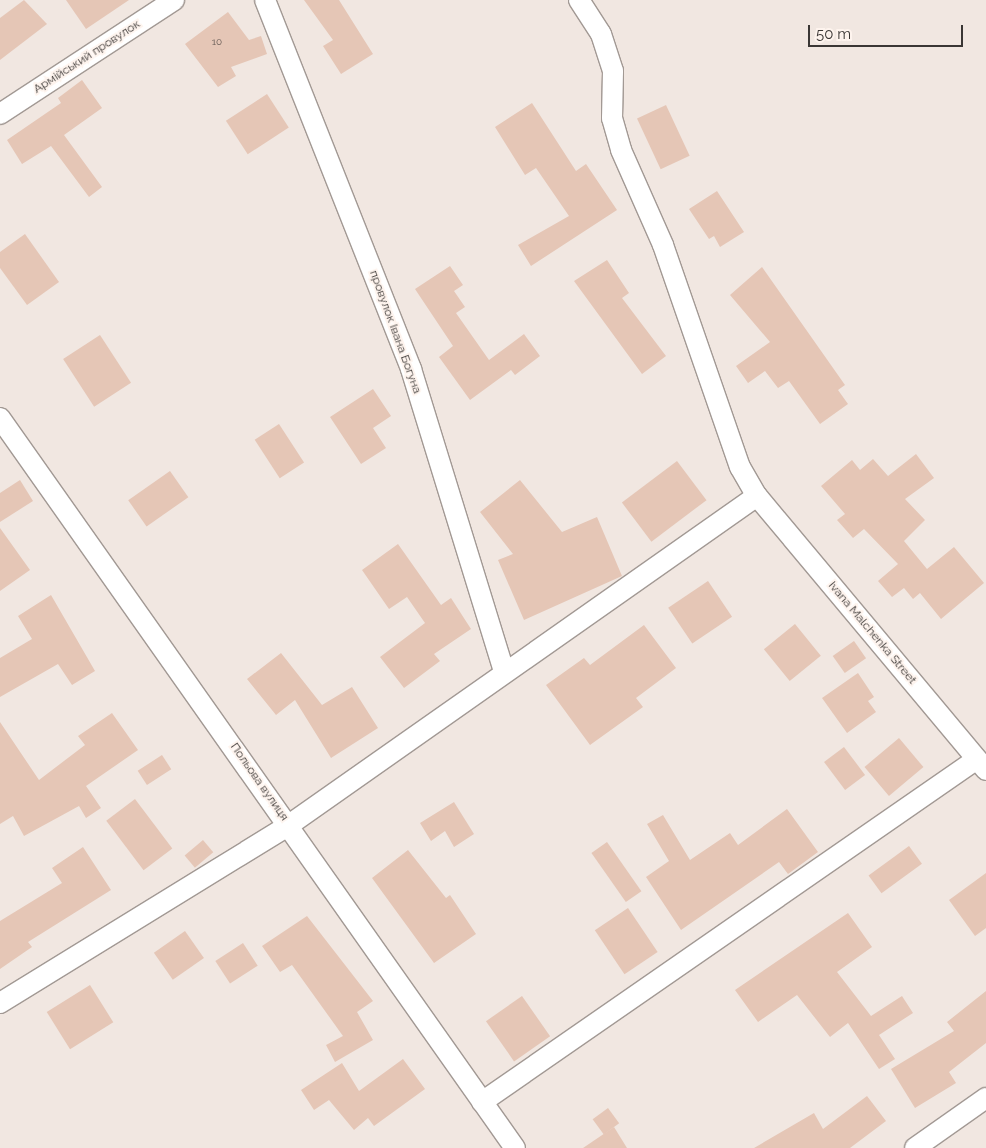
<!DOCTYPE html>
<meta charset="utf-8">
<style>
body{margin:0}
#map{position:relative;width:986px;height:1148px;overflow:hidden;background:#f1e7e1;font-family:Raleway,sans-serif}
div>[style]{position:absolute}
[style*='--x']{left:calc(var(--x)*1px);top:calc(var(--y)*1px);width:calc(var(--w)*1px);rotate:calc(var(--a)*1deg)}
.building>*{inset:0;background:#e5c6b6;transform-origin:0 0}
.roads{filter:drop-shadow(1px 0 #a29994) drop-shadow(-1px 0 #a29994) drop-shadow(0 1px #a29994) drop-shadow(0 -1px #a29994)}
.street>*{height:20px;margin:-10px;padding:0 10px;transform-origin:10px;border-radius:10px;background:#fff}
span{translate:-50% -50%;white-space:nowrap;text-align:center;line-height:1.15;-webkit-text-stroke:4px #fef4ee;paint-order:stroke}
.number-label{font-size:10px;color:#655a54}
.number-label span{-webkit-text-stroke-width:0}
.street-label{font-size:12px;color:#3a3634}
.scale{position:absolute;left:808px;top:25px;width:155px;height:22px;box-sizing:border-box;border:2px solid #3a3634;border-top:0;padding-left:6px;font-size:15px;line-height:18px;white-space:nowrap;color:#3a3634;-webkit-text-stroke:4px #fef4ee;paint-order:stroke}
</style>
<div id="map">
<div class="building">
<i style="clip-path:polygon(24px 0,47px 24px,0 60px,0 18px)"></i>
<i style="clip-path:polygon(66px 0,129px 0,86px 29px)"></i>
<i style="clip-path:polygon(304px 0,339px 0,373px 54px,341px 74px,323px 46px,333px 40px)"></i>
<i style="clip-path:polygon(228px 12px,249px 40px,261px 36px,267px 54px,231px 67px,236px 76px,218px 87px,185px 44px)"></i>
<i style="clip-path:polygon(82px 80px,102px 108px,64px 135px,102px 187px,89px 197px,51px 146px,22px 164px,7px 140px,61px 103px,58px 98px)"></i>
<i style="left:267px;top:94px;width:40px;height:49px;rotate:57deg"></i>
<i style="clip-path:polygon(532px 103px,576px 171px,586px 164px,617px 210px,531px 266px,518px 245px,569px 216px,536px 168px,525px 175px,495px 127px)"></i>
<i style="left:666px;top:105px;width:56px;height:32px;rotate:65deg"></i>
<i style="clip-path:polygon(717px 191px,744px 232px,720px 247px,714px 236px,709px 239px,689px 209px)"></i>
<i style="clip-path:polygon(25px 234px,59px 282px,27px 305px,0 268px,0 252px)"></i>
<i style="clip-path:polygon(607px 260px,629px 293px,622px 298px,666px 356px,642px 374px,574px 281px)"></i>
<i style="clip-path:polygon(450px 266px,463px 285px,454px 291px,465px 307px,456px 313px,489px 360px,524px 334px,540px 356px,515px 375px,511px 370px,470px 400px,439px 357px,453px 346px,415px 289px)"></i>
<i style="clip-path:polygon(762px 267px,845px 385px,838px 390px,848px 404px,820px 424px,789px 381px,778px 388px,765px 371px,748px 383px,736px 366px,770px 342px,730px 295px)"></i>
<i style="left:100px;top:335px;width:57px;height:44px;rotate:57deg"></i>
<i style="clip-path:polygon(373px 389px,391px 416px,373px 428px,386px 448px,361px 464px,330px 417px)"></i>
<i style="left:279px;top:424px;width:46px;height:29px;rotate:57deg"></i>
<i style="clip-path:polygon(916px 454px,934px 478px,905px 499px,925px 520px,904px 541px,927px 569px,954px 547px,984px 583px,941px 619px,920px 593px,913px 599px,904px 588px,892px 597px,878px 581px,898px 564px,864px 529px,853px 538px,837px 520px,845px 514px,821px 486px,852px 460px,860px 470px,873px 459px,888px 476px)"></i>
<i style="left:677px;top:461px;width:49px;height:69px;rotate:53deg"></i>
<i style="left:170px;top:471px;width:32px;height:51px;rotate:55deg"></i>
<i style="clip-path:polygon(20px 480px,33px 501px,0 522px,0 493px)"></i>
<i style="clip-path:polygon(520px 480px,562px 532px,597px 517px,622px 576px,524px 620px,498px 560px,513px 554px,480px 512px)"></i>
<i style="clip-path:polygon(0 528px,30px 570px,0 591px)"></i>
<i style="clip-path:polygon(398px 544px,441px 605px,451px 598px,471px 629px,434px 654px,440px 661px,404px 688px,380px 657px,425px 623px,407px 597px,389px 609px,362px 570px)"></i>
<i style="left:708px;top:581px;width:43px;height:48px;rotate:56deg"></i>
<i style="clip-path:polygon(51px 595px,95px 671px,72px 685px,58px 664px,0 697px,0 658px,32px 639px,18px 616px)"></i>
<i style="left:795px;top:624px;width:41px;height:40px;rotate:51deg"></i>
<i style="clip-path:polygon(644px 625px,676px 668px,636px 698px,643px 707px,590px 745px,546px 685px,584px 658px,590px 665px)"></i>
<i style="left:854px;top:641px;width:21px;height:26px;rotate:55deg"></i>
<i style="clip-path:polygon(281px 653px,322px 705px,352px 687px,378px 728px,331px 758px,295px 700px,276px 715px,247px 679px)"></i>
<i style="clip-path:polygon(858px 673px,874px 697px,868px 701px,876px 712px,847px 733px,822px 698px)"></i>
<i style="clip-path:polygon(112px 713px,138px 750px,86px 786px,101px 808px,86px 818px,79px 806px,24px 836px,13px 816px,0 824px,0 722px,39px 780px,85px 745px,78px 736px)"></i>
<i style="left:899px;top:738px;width:38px;height:45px;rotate:50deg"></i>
<i style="left:844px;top:747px;width:35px;height:25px;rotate:53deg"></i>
<i style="left:162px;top:755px;width:17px;height:29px;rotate:57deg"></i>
<i style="left:135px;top:799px;width:62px;height:36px;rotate:53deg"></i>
<i style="clip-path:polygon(454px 802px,474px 834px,454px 847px,445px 831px,431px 841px,420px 823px)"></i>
<i style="clip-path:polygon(787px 809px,818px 852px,788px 874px,779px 862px,681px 930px,646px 877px,669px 861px,647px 824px,663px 815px,690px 860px,730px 833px,738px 845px)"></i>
<i style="left:203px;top:840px;width:16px;height:24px;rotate:50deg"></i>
<i style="left:607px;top:842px;width:60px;height:19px;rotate:55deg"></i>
<i style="left:909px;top:846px;width:22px;height:50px;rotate:54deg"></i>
<i style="clip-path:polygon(83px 847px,111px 890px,28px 942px,32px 947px,0 969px,0 921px,62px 883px,52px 868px)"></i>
<i style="clip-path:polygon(408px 850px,446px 898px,450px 895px,476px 934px,434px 963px,372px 878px)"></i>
<i style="clip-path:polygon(986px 873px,986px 928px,975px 936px,949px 900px)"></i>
<i style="left:628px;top:908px;width:53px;height:40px;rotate:56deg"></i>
<i style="clip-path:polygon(848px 913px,872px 947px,837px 972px,871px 1016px,902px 996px,913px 1013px,879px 1035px,895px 1059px,879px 1069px,848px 1023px,830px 1037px,797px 995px,758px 1022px,735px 990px)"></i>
<i style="clip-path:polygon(307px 916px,373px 1001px,357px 1012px,373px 1040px,335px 1062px,326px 1045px,343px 1036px,292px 965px,280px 972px,262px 946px)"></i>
<i style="left:185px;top:931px;width:33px;height:38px;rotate:55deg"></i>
<i style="left:243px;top:943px;width:27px;height:33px;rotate:57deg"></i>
<i style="left:90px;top:985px;width:44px;height:51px;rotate:58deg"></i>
<i style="clip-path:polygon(986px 991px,986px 1043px,949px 1072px,956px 1083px,915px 1108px,891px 1069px,954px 1031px,947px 1022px)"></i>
<i style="left:522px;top:996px;width:49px;height:44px;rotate:55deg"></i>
<i style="clip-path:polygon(403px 1059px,425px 1089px,374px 1126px,368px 1118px,354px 1130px,329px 1100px,314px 1110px,301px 1090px,342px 1063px,359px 1091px)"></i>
<i style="clip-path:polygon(867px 1096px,886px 1121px,850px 1148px,754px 1148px,814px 1113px,823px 1129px)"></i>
<i style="left:608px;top:1108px;width:19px;height:19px;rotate:54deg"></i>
<i style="clip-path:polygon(614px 1127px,627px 1148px,583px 1148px)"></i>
</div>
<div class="roads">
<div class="street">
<i style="--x:265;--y:0;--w:397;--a:68.4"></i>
<i style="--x:411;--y:369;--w:316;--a:72.9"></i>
<i style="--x:579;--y:0;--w:40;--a:57.1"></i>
<i style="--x:601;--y:34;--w:39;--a:72"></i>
<i style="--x:613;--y:71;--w:47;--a:91.2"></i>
<i style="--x:612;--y:118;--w:33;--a:74"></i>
<i style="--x:621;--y:150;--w:104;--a:66.1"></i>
<i style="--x:663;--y:245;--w:235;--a:70.9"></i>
<i style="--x:740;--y:467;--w:34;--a:60"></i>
<i style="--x:757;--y:496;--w:357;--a:50.1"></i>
<i style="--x:0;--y:114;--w:208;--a:-33.2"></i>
<i style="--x:0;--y:418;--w:893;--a:54.8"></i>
<i style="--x:0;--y:1003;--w:339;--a:-31.6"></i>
<i style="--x:289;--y:825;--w:572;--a:-35.11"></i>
<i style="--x:482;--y:1102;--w:602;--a:-34.72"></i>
<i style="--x:915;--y:1148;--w:87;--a:-35.2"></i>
</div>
</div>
<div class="number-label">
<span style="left:217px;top:42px">10</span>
</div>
<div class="street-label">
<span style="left:87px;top:57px;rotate:-33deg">Армійський провулок</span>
<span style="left:395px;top:332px;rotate:70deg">провулок Івана Богуна</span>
<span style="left:872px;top:633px;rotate:50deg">Ivana Malchenka Street</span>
<span style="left:259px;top:782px;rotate:55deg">Польова вулиця</span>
</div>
<div class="scale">50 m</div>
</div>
